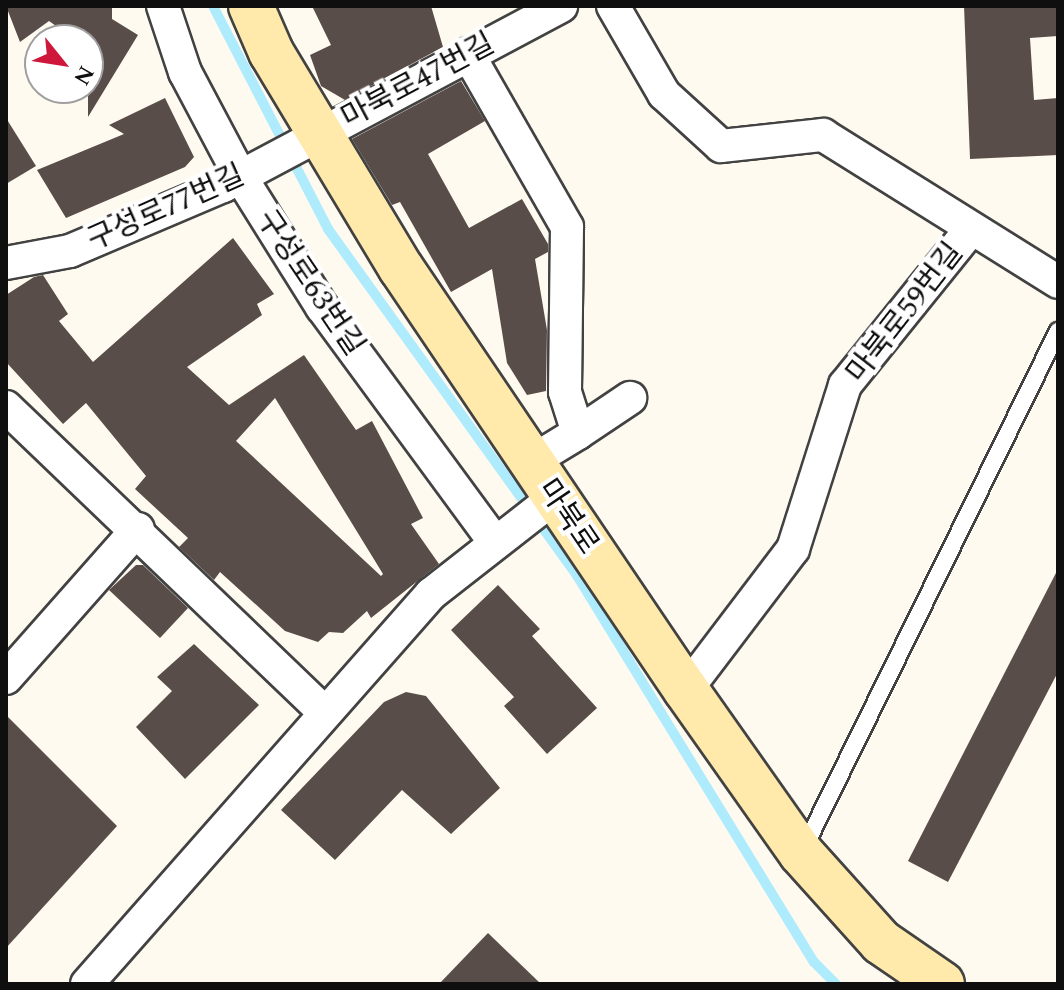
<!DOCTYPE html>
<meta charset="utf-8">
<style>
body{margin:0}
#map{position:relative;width:1064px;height:990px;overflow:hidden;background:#fffaf0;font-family:Spectral,"Noto Sans KR",serif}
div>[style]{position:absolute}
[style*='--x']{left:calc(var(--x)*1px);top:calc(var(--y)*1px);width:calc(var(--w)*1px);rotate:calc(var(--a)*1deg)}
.stream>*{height:10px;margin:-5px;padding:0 5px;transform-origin:5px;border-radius:5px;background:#aeebfd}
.building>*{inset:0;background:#594d4a}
.roads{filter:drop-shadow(2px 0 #424242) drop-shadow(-2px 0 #424242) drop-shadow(0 2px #424242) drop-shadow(0 -2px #424242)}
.lane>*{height:16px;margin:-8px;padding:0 8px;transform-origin:8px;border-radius:8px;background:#fff}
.street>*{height:32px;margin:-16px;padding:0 16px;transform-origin:16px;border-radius:16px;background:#fff}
.secondary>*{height:44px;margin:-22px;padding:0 22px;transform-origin:22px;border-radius:22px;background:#ffe9ab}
span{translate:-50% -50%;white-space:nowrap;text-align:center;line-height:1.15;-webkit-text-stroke:8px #fff;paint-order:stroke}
.street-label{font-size:30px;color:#0f0f0f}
.frame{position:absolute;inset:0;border:8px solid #0f0f0f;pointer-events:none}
.north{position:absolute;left:24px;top:24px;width:80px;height:80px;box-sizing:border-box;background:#fff;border:2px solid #9f9f9f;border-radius:50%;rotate:120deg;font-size:22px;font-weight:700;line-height:32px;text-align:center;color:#0f0f0f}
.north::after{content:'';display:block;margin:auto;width:28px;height:36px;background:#ce173b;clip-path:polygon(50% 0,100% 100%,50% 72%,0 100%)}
</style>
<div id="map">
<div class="stream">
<i style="--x:213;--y:6;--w:251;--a:62.7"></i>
<i style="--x:328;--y:229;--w:425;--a:54.3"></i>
<i style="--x:576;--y:574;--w:455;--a:58.5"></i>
<i style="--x:814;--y:962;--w:31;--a:45"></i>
</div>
<div class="building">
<i style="clip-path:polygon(6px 6px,112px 6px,112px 19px,138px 35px,88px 117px,88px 40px,76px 40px,49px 21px,20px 42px)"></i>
<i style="clip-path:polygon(312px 6px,431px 6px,443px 47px,345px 100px,321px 86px,310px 55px,331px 45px)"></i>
<i style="clip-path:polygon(964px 6px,1058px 6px,1058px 36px,1030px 38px,1034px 100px,1058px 98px,1058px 155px,970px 159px)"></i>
<i style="clip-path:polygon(461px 81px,485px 121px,428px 154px,469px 228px,522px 199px,548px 244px,548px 252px,535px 259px,547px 330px,546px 391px,527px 395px,507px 363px,492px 269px,451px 292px,400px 202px,392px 205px,352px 139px)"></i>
<i style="clip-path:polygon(165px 98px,194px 157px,185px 167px,66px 218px,37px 170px,124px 134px,109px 125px)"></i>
<i style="clip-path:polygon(6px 118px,36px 166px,6px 184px)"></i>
<i style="clip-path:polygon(evenodd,233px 238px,274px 294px,257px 304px,262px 315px,187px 367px,229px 405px,304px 355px,356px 430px,372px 421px,423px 518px,411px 524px,439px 564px,371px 618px,367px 611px,343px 633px,329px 632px,318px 642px,285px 631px,220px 572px,214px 580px,179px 547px,188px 538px,135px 489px,146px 476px,86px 403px,63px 424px,6px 362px,6px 295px,34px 277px,43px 275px,68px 314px,59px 321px,93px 362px,233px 238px,275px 398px,383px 574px,381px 576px,236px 441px,275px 398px)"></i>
<i style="clip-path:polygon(136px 565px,143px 565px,188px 608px,160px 638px,109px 590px)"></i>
<i style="clip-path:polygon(1058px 569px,1058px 672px,948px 882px,908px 861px)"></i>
<i style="clip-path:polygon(498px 585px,540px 629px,532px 636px,597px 708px,547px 754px,504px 706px,514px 697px,451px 630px)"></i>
<i style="clip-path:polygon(194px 644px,259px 705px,185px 779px,136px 727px,172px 691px,157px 677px)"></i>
<i style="clip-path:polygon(406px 692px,426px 696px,500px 788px,451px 834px,402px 790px,335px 860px,281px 810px,384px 702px)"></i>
<i style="clip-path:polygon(6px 715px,117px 826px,6px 948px)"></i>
<i style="clip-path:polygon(488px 933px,541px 984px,439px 984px)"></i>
</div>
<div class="roads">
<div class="lane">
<i style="--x:804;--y:848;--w:576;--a:-63.84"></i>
</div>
<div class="street">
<i style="--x:163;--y:6;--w:70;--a:71.6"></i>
<i style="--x:185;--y:72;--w:118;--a:62.1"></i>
<i style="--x:240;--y:176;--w:155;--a:58"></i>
<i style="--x:322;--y:307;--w:289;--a:53.7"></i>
<i style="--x:613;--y:6;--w:102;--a:59.9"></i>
<i style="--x:664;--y:94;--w:77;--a:42.4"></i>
<i style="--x:721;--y:146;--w:103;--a:-6.2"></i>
<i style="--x:823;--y:135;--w:277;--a:32"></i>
<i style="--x:468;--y:54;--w:199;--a:60.2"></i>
<i style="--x:567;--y:227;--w:165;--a:90.7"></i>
<i style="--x:565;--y:392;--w:43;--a:72.4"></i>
<i style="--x:578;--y:433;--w:54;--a:148.7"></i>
<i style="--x:6;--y:263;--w:65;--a:-10.6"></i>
<i style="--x:70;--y:251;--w:166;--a:-23"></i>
<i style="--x:223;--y:186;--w:383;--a:-28"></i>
<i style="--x:6;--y:407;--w:441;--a:43.8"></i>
<i style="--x:578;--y:433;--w:63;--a:-33.9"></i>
<i style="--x:6;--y:678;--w:199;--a:-48.5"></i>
<i style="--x:686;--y:690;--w:177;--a:-52.8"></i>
<i style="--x:793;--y:549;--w:172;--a:-72.4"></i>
<i style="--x:845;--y:385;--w:199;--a:-51.1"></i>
<i style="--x:87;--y:984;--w:520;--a:-48.59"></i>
<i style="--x:431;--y:594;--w:156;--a:-38"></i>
</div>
<div class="secondary">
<i style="--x:251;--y:6;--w:50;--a:66.5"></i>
<i style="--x:271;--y:52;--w:252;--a:59"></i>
<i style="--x:401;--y:268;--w:509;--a:55.97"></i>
<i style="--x:686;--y:690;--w:199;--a:54.8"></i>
<i style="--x:801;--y:853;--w:120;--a:48"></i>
<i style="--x:881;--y:942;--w:74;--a:34.5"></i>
</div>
</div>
<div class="street-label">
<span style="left:418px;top:81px;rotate:-28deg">마북로47번길</span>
<span style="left:166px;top:208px;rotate:-24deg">구성로77번길</span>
<span style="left:310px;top:283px;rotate:56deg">구성로63번길</span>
<span style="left:905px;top:313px;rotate:-52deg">마북로59번길</span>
<span style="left:568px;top:517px;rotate:56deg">마북로</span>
</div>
<div class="frame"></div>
<div class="north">N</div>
</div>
